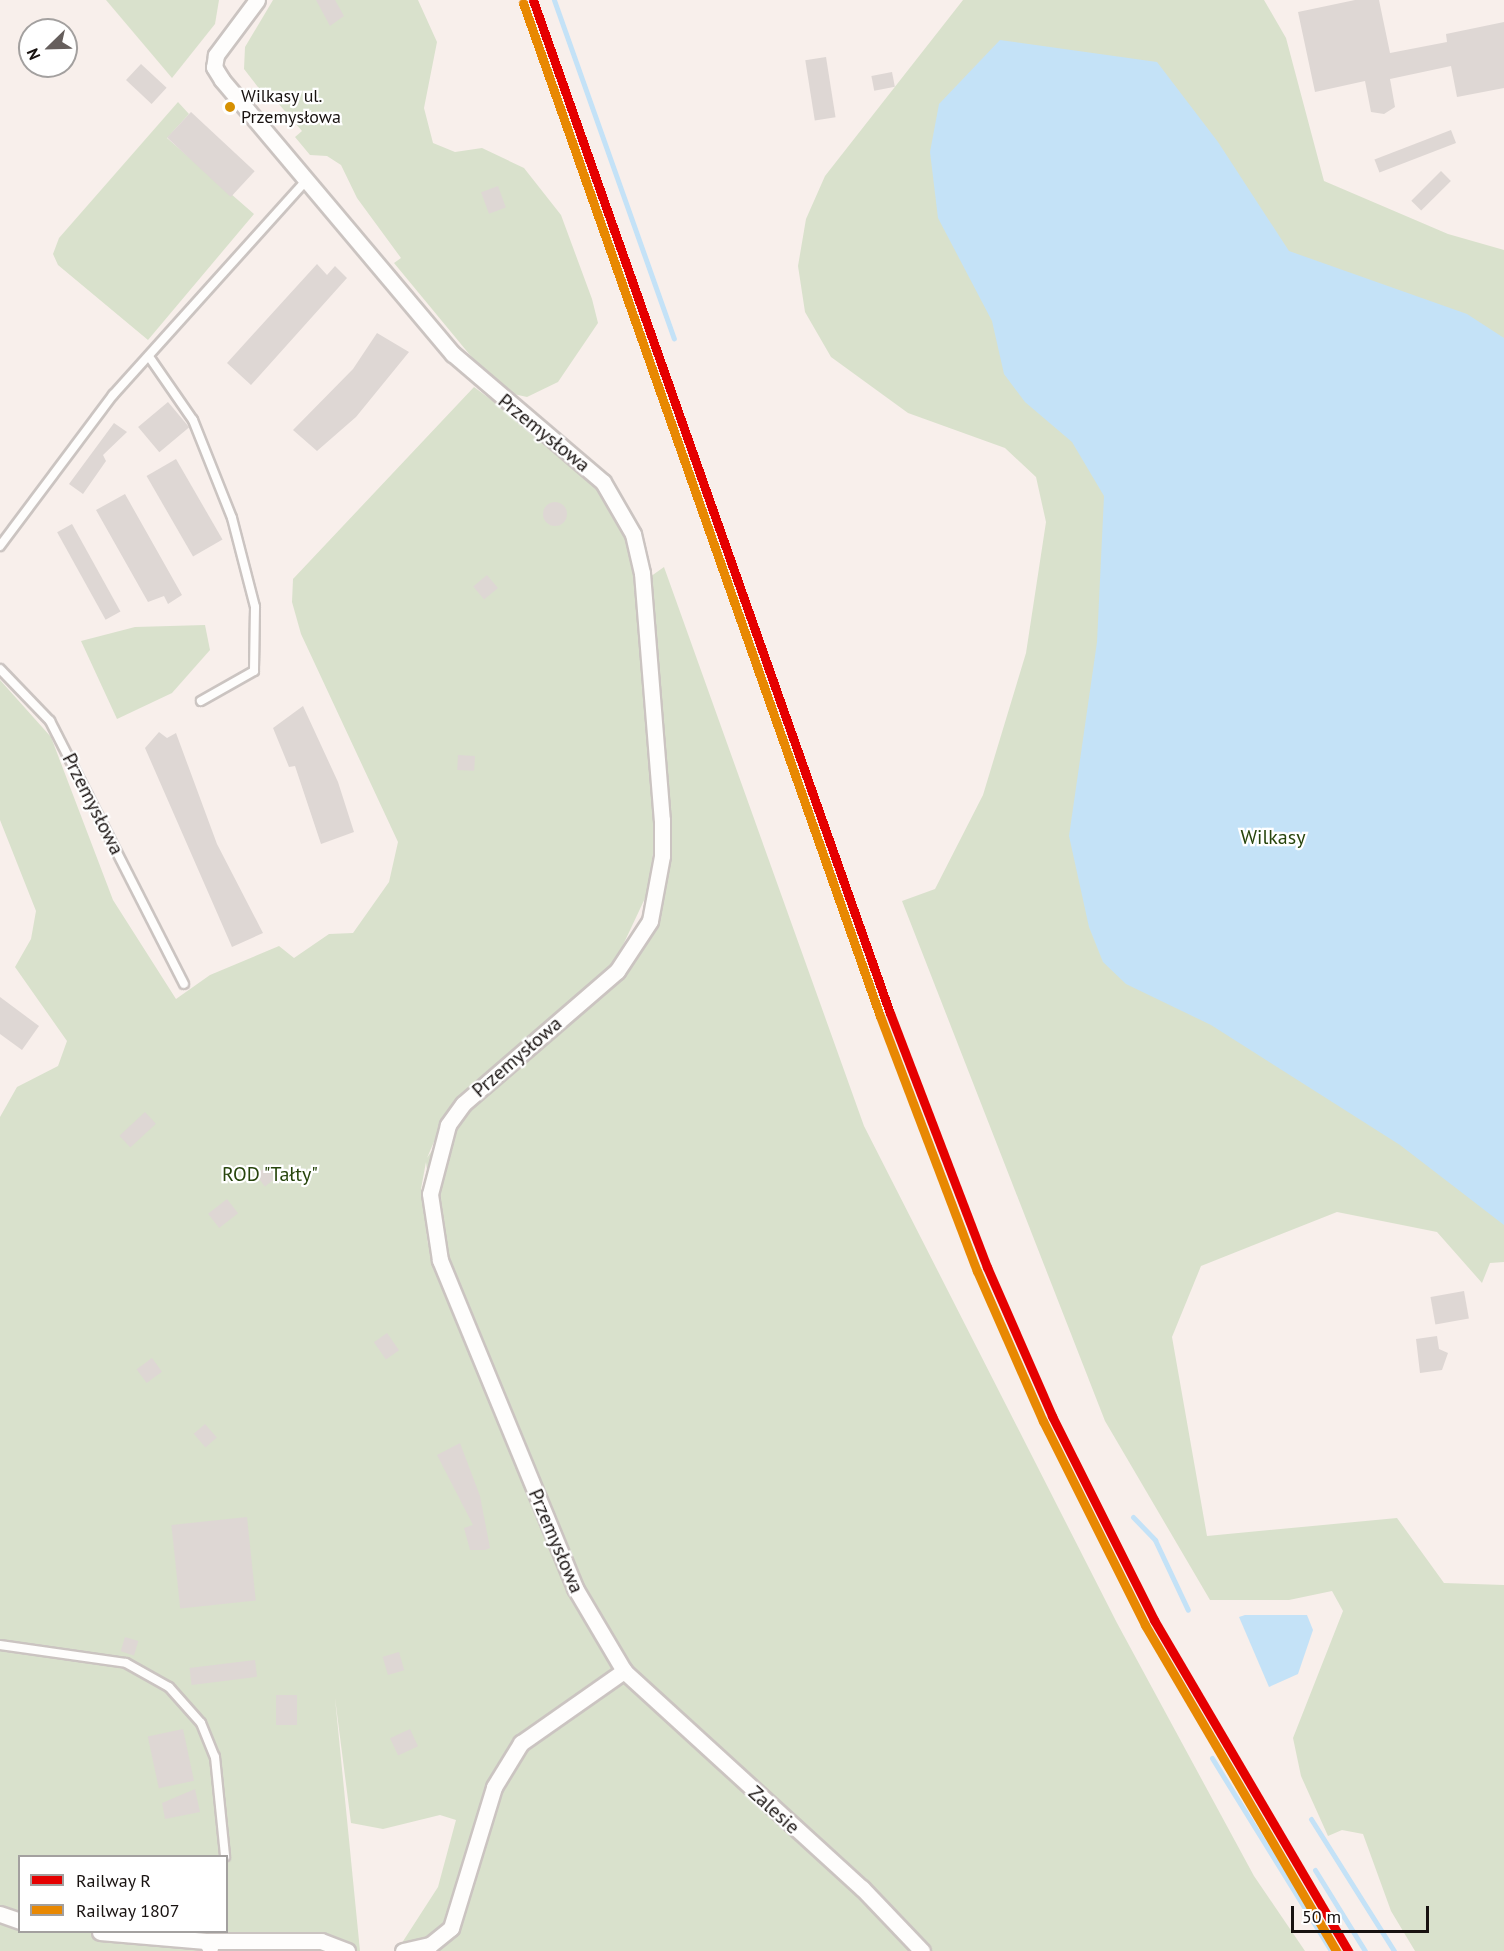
<!DOCTYPE html>
<meta charset="utf-8">
<style>
body{margin:0}
#map{position:relative;width:1504px;height:1951px;overflow:hidden;background:#f8efeb;font-family:"PT Sans",sans-serif}
div>[style]{position:absolute}
[style*='--x']{left:calc(var(--x)*1px);top:calc(var(--y)*1px);width:calc(var(--w)*1px);rotate:calc(var(--a)*1deg)}
.green>*{inset:0;background:#d9e1cc}
.water>*{inset:0;background:#c4e2f7}
.stream>*{height:5px;margin:-2.5px;padding:0 2.5px;transform-origin:2.5px;border-radius:2.5px;background:#c4e2f7}
.building>*{inset:0;background:#ded7d4;transform-origin:0 0}
.round{border-radius:50%}
.roads{filter:drop-shadow(2px 0 #cbc4c1) drop-shadow(-2px 0 #cbc4c1) drop-shadow(0 2px #cbc4c1) drop-shadow(0 -2px #cbc4c1)}
.lane>*{height:8px;margin:-4px;padding:0 4px;transform-origin:4px;border-radius:4px;background:#fefdfc}
.street>*{height:15px;margin:-7.5px;padding:0 7.5px;transform-origin:7.5px;border-radius:7.5px;background:#fefdfc}
.rail-1>*{height:9px;margin:-4.5px;padding:0 4.5px;transform-origin:4.5px;border-radius:4.5px;background:#e50000}
.rail-2>*{height:9px;margin:-4.5px;padding:0 4.5px;transform-origin:4.5px;border-radius:4.5px;background:#e88802}
.dots>*{width:16px;height:16px;translate:-50% -50%;box-sizing:border-box;border:3px solid #fff;border-radius:50%}
span{translate:-50% -50%;white-space:nowrap;text-align:center;line-height:1.15;-webkit-text-stroke:4.5px #fff;paint-order:stroke}
.bus-label{font-size:18px;color:#181210}
.left{translate:0 -50%;text-align:left}
.street-label{font-size:20px;color:#181210}
.park-label{font-size:20px;color:#27450c}
.legend{position:absolute;left:18px;top:1855px;width:210px;height:78px;box-sizing:border-box;background:#fff;border:2px solid #a3a09f;margin:0;padding:8px 10px;list-style:none;font-size:18px;color:#181210}
.legend li{display:flex;align-items:center;gap:12px;height:30px}
.legend b{width:30px;border:2px solid #a3a09f}
.north{position:absolute;left:18px;top:18px;width:60px;height:60px;box-sizing:border-box;background:#fff;border:2px solid #a3a09f;border-radius:50%;rotate:247deg;font-size:16px;font-weight:700;line-height:24px;text-align:center;color:#181210}
.north::after{content:'';display:block;margin:auto;width:21px;height:27px;background:#665f5d;clip-path:polygon(50% 0,100% 100%,50% 72%,0 100%)}
.scale{position:absolute;left:1291px;top:1906px;width:138px;height:27px;box-sizing:border-box;border:3px solid #181210;border-top:0;padding-left:8px;font-size:18px;line-height:21px;white-space:nowrap;color:#181210;-webkit-text-stroke:4px #fff;paint-order:stroke}
</style>
<div id="map">
<div class="green">
<i style="clip-path:polygon(106px 0,219px 0,215px 24px,172px 78px)"></i>
<i style="clip-path:polygon(273px 0,418px 0,437px 42px,424px 108px,433px 143px,455px 152px,482px 148px,524px 168px,561px 215px,592px 299px,598px 323px,558px 382px,527px 397px,509px 393px,484px 372px,394px 263px,401px 258px,357px 198px,341px 165px,327px 156px,310px 155px,295px 137px,302px 131px,265px 88px,261px 91px,244px 69px,245px 47px)"></i>
<i style="clip-path:polygon(963px 0,1264px 0,1286px 38px,1324px 181px,1448px 234px,1504px 250px,1504px 1262px,1490px 1263px,1482px 1283px,1437px 1232px,1337px 1212px,1201px 1266px,1172px 1337px,1207px 1536px,1397px 1518px,1444px 1583px,1504px 1585px,1504px 1951px,1415px 1951px,1391px 1911px,1363px 1834px,1342px 1830px,1328px 1836px,1301px 1776px,1293px 1738px,1343px 1611px,1332px 1591px,1289px 1600px,1210px 1600px,1105px 1421px,902px 901px,935px 889px,983px 795px,1026px 653px,1046px 522px,1036px 477px,1005px 448px,908px 413px,831px 357px,805px 312px,798px 266px,806px 219px,825px 176px)"></i>
<i style="clip-path:polygon(178px 102px,189px 114px,167px 138px,254px 214px,148px 340px,58px 265px,53px 254px,59px 238px)"></i>
<i style="clip-path:polygon(evenodd,474px 387px,571px 459px,604px 492px,628px 541px,640px 584px,664px 567px,864px 1126px,1117px 1623px,1254px 1876px,1305px 1951px,403px 1951px,446px 1932px,398px 1949px,438px 1887px,456px 1820px,440px 1815px,383px 1829px,351px 1823px,335px 1698px,360px 1951px,0 1951px,0 1117px,17px 1087px,58px 1066px,67px 1041px,15px 967px,31px 939px,36px 911px,0 820px,0 680px,51px 737px,113px 900px,176px 999px,210px 975px,279px 946px,294px 958px,329px 934px,353px 933px,389px 882px,398px 842px,301px 634px,292px 602px,293px 579px,474px 387px,648px 722px,662px 840px,646px 942px,463px 1104px,427px 1158px,446px 1114px,616px 960px,647px 894px,656px 833px,648px 722px,474px 387px,426px 1162px,434px 1231px,453px 1298px,428px 1244px,421px 1189px,426px 1162px,474px 387px,20px 1856px,226px 1856px,226px 1932px,20px 1932px,20px 1856px)"></i>
<i style="clip-path:polygon(205px 625px,210px 650px,172px 693px,117px 719px,81px 641px,135px 627px)"></i>
</div>
<div class="water">
<i style="clip-path:polygon(1000px 40px,1157px 62px,1218px 142px,1289px 251px,1467px 314px,1504px 338px,1504px 1225px,1400px 1145px,1211px 1025px,1126px 984px,1103px 962px,1089px 927px,1069px 836px,1097px 642px,1104px 496px,1072px 442px,1025px 402px,1004px 374px,992px 321px,938px 218px,930px 152px,939px 104px)"></i>
<i style="clip-path:polygon(1245px 1615px,1307px 1615px,1313px 1630px,1298px 1674px,1269px 1687px,1239px 1617px)"></i>
</div>
<div class="stream">
<i style="--x:554;--y:0;--w:359;--a:70.5"></i>
<i style="--x:1133;--y:1517;--w:32;--a:46"></i>
<i style="--x:1155;--y:1540;--w:77;--a:64.8"></i>
<i style="--x:1212;--y:1758;--w:227;--a:58.3"></i>
<i style="--x:1311;--y:1819;--w:156;--a:57.8"></i>
<i style="--x:1315;--y:1870;--w:95;--a:58.3"></i>
</div>
<div class="building">
<i style="clip-path:polygon(316px 0,335px 0,344px 16px,330px 26px)"></i>
<i style="clip-path:polygon(1355px 0,1379px 0,1390px 53px,1447px 42px,1446px 34px,1504px 22px,1504px 88px,1457px 97px,1451px 66px,1390px 79px,1395px 107px,1384px 114px,1371px 112px,1365px 81px,1315px 92px,1298px 12px)"></i>
<i style="left:826px;top:57px;width:61px;height:21px;rotate:81deg"></i>
<i style="left:141px;top:64px;width:35px;height:22px;rotate:43deg"></i>
<i style="left:892px;top:72px;width:15px;height:21px;rotate:79deg"></i>
<i style="left:191px;top:112px;width:87px;height:35px;rotate:43deg"></i>
<i style="left:1451px;top:130px;width:14px;height:82px;rotate:69deg"></i>
<i style="left:1441px;top:171px;width:14px;height:42px;rotate:45deg"></i>
<i style="left:498px;top:186px;width:23px;height:18px;rotate:70deg"></i>
<i style="clip-path:polygon(317px 264px,327px 275px,335px 266px,347px 278px,251px 385px,227px 363px)"></i>
<i style="clip-path:polygon(377px 333px,409px 352px,356px 417px,317px 451px,293px 430px,353px 369px)"></i>
<i style="left:168px;top:402px;width:33px;height:39px;rotate:50deg"></i>
<i style="clip-path:polygon(114px 423px,127px 432px,103px 455px,106px 461px,83px 494px,69px 484px)"></i>
<i style="left:176px;top:459px;width:93px;height:34px;rotate:60deg"></i>
<i style="clip-path:polygon(125px 494px,182px 595px,168px 604px,164px 596px,148px 602px,96px 510px)"></i>
<i class="round" style="left:543px;top:502px;width:24px;height:24px"></i>
<i style="left:72px;top:524px;width:100px;height:17px;rotate:61deg"></i>
<i style="left:487px;top:575px;width:17px;height:18px;rotate:50deg"></i>
<i style="clip-path:polygon(303px 706px,338px 782px,354px 832px,321px 844px,295px 766px,289px 767px,273px 728px)"></i>
<i style="clip-path:polygon(159px 732px,167px 738px,176px 733px,217px 844px,263px 933px,232px 947px,145px 748px)"></i>
<i style="left:458px;top:755px;width:17px;height:15px;rotate:3deg"></i>
<i style="clip-path:polygon(0 997px,39px 1026px,22px 1050px,0 1034px)"></i>
<i style="left:145px;top:1112px;width:16px;height:35px;rotate:47deg"></i>
<i style="left:271px;top:1163px;width:15px;height:19px;rotate:53deg"></i>
<i style="left:227px;top:1199px;width:18px;height:24px;rotate:52deg"></i>
<i style="left:1464px;top:1291px;width:28px;height:34px;rotate:80deg"></i>
<i style="left:387px;top:1333px;width:21px;height:16px;rotate:55deg"></i>
<i style="clip-path:polygon(1437px 1336px,1439px 1349px,1448px 1353px,1442px 1370px,1420px 1373px,1416px 1339px)"></i>
<i style="left:152px;top:1358px;width:17px;height:19px;rotate:54deg"></i>
<i style="left:205px;top:1424px;width:18px;height:15px;rotate:49deg"></i>
<i style="clip-path:polygon(460px 1443px,480px 1496px,490px 1548px,485px 1550px,470px 1550px,464px 1528px,473px 1525px,437px 1455px)"></i>
<i style="left:247px;top:1517px;width:84px;height:76px;rotate:84deg"></i>
<i style="left:125px;top:1637px;width:14px;height:15px;rotate:17deg"></i>
<i style="left:399px;top:1652px;width:19px;height:17px;rotate:74deg"></i>
<i style="left:255px;top:1660px;width:17px;height:66px;rotate:83deg"></i>
<i style="left:276px;top:1695px;width:21px;height:30px"></i>
<i style="left:183px;top:1729px;width:53px;height:36px;rotate:78deg"></i>
<i style="left:410px;top:1729px;width:19px;height:22px;rotate:65deg"></i>
<i style="clip-path:polygon(195px 1789px,200px 1812px,165px 1819px,162px 1803px)"></i>
</div>
<div class="roads">
<div class="lane">
<i style="--x:150;--y:358;--w:75;--a:55.3"></i>
<i style="--x:193;--y:420;--w:105;--a:68.3"></i>
<i style="--x:232;--y:518;--w:92;--a:75.5"></i>
<i style="--x:255;--y:607;--w:64;--a:90.9"></i>
<i style="--x:254;--y:671;--w:61;--a:150.5"></i>
<i style="--x:0;--y:546;--w:189;--a:-53.2"></i>
<i style="--x:113;--y:395;--w:288;--a:-48"></i>
<i style="--x:0;--y:669;--w:72;--a:46.1"></i>
<i style="--x:50;--y:721;--w:295;--a:63"></i>
<i style="--x:0;--y:1645;--w:127;--a:8.1"></i>
<i style="--x:126;--y:1663;--w:49;--a:29.2"></i>
<i style="--x:169;--y:1687;--w:48;--a:48.4"></i>
<i style="--x:201;--y:1723;--w:37;--a:68"></i>
<i style="--x:215;--y:1757;--w:100;--a:84.2"></i>
</div>
<div class="street">
<i style="--x:257;--y:0;--w:69;--a:126.7"></i>
<i style="--x:216;--y:55;--w:12;--a:99"></i>
<i style="--x:214;--y:67;--w:15;--a:58"></i>
<i style="--x:222;--y:80;--w:358;--a:49.9"></i>
<i style="--x:453;--y:354;--w:197;--a:40.5"></i>
<i style="--x:603;--y:482;--w:60;--a:60"></i>
<i style="--x:633;--y:534;--w:40;--a:77"></i>
<i style="--x:642;--y:573;--w:248;--a:85.4"></i>
<i style="--x:662;--y:820;--w:36;--a:90"></i>
<i style="--x:662;--y:856;--w:66;--a:100.5"></i>
<i style="--x:650;--y:921;--w:60;--a:123.4"></i>
<i style="--x:617;--y:971;--w:203;--a:139.2"></i>
<i style="--x:463;--y:1104;--w:26;--a:126"></i>
<i style="--x:448;--y:1125;--w:71;--a:104.6"></i>
<i style="--x:430;--y:1194;--w:67;--a:81.4"></i>
<i style="--x:440;--y:1260;--w:355;--a:67.6"></i>
<i style="--x:575;--y:1588;--w:96;--a:59.4"></i>
<i style="--x:624;--y:1671;--w:322;--a:42.4"></i>
<i style="--x:862;--y:1888;--w:87;--a:46.4"></i>
<i style="--x:0;--y:1914;--w:21;--a:19"></i>
<i style="--x:100;--y:1932;--w:106;--a:4.9"></i>
<i style="--x:206;--y:1941;--w:8;--a:60"></i>
<i style="--x:206;--y:1941;--w:115;--a:0"></i>
<i style="--x:321;--y:1941;--w:28;--a:21"></i>
<i style="--x:403;--y:1951;--w:28;--a:-13"></i>
<i style="--x:430;--y:1945;--w:27;--a:-39"></i>
<i style="--x:451;--y:1928;--w:147;--a:-73"></i>
<i style="--x:494;--y:1787;--w:52;--a:-58.5"></i>
<i style="--x:521;--y:1743;--w:126;--a:-35"></i>
</div>
</div>
<div class="rail-1">
<i style="--x:533;--y:0;--w:1074;--a:70.59"></i>
<i style="--x:890;--y:1013;--w:272;--a:69.1"></i>
<i style="--x:987;--y:1267;--w:163;--a:66.4"></i>
<i style="--x:1052;--y:1416;--w:228;--a:63.4"></i>
<i style="--x:1154;--y:1620;--w:384;--a:59.6"></i>
</div>
<div class="rail-2">
<i style="--x:523;--y:3;--w:1074;--a:70.59"></i>
<i style="--x:880;--y:1016;--w:273;--a:69.2"></i>
<i style="--x:977;--y:1271;--w:164;--a:66.3"></i>
<i style="--x:1043;--y:1421;--w:228;--a:63.4"></i>
<i style="--x:1145;--y:1625;--w:378;--a:59.6"></i>
</div>
<div class="dots">
<i style="left:230px;top:107px;background:#d69002"></i>
</div>
<div class="bus-label">
<span class="left" style="left:241px;top:107px">Wilkasy ul.<br>Przemysłowa</span>
</div>
<div class="street-label">
<span style="left:544px;top:433px;rotate:39deg">Przemysłowa</span>
<span style="left:93px;top:804px;rotate:63deg">Przemysłowa</span>
<span style="left:517px;top:1057px;rotate:-41deg">Przemysłowa</span>
<span style="left:556px;top:1541px;rotate:67deg">Przemysłowa</span>
<span style="left:774px;top:1810px;rotate:42deg">Zalesie</span>
</div>
<div class="park-label">
<span style="left:1273px;top:837px">Wilkasy</span>
<span style="left:270px;top:1174px">ROD "Tałty"</span>
</div>
<ul class="legend">
<li><b style="height:8px;background:#e50000"></b>Railway R</li>
<li><b style="height:8px;background:#e88802"></b>Railway 1807</li>
</ul>
<div class="north">N</div>
<div class="scale">50 m</div>
</div>
